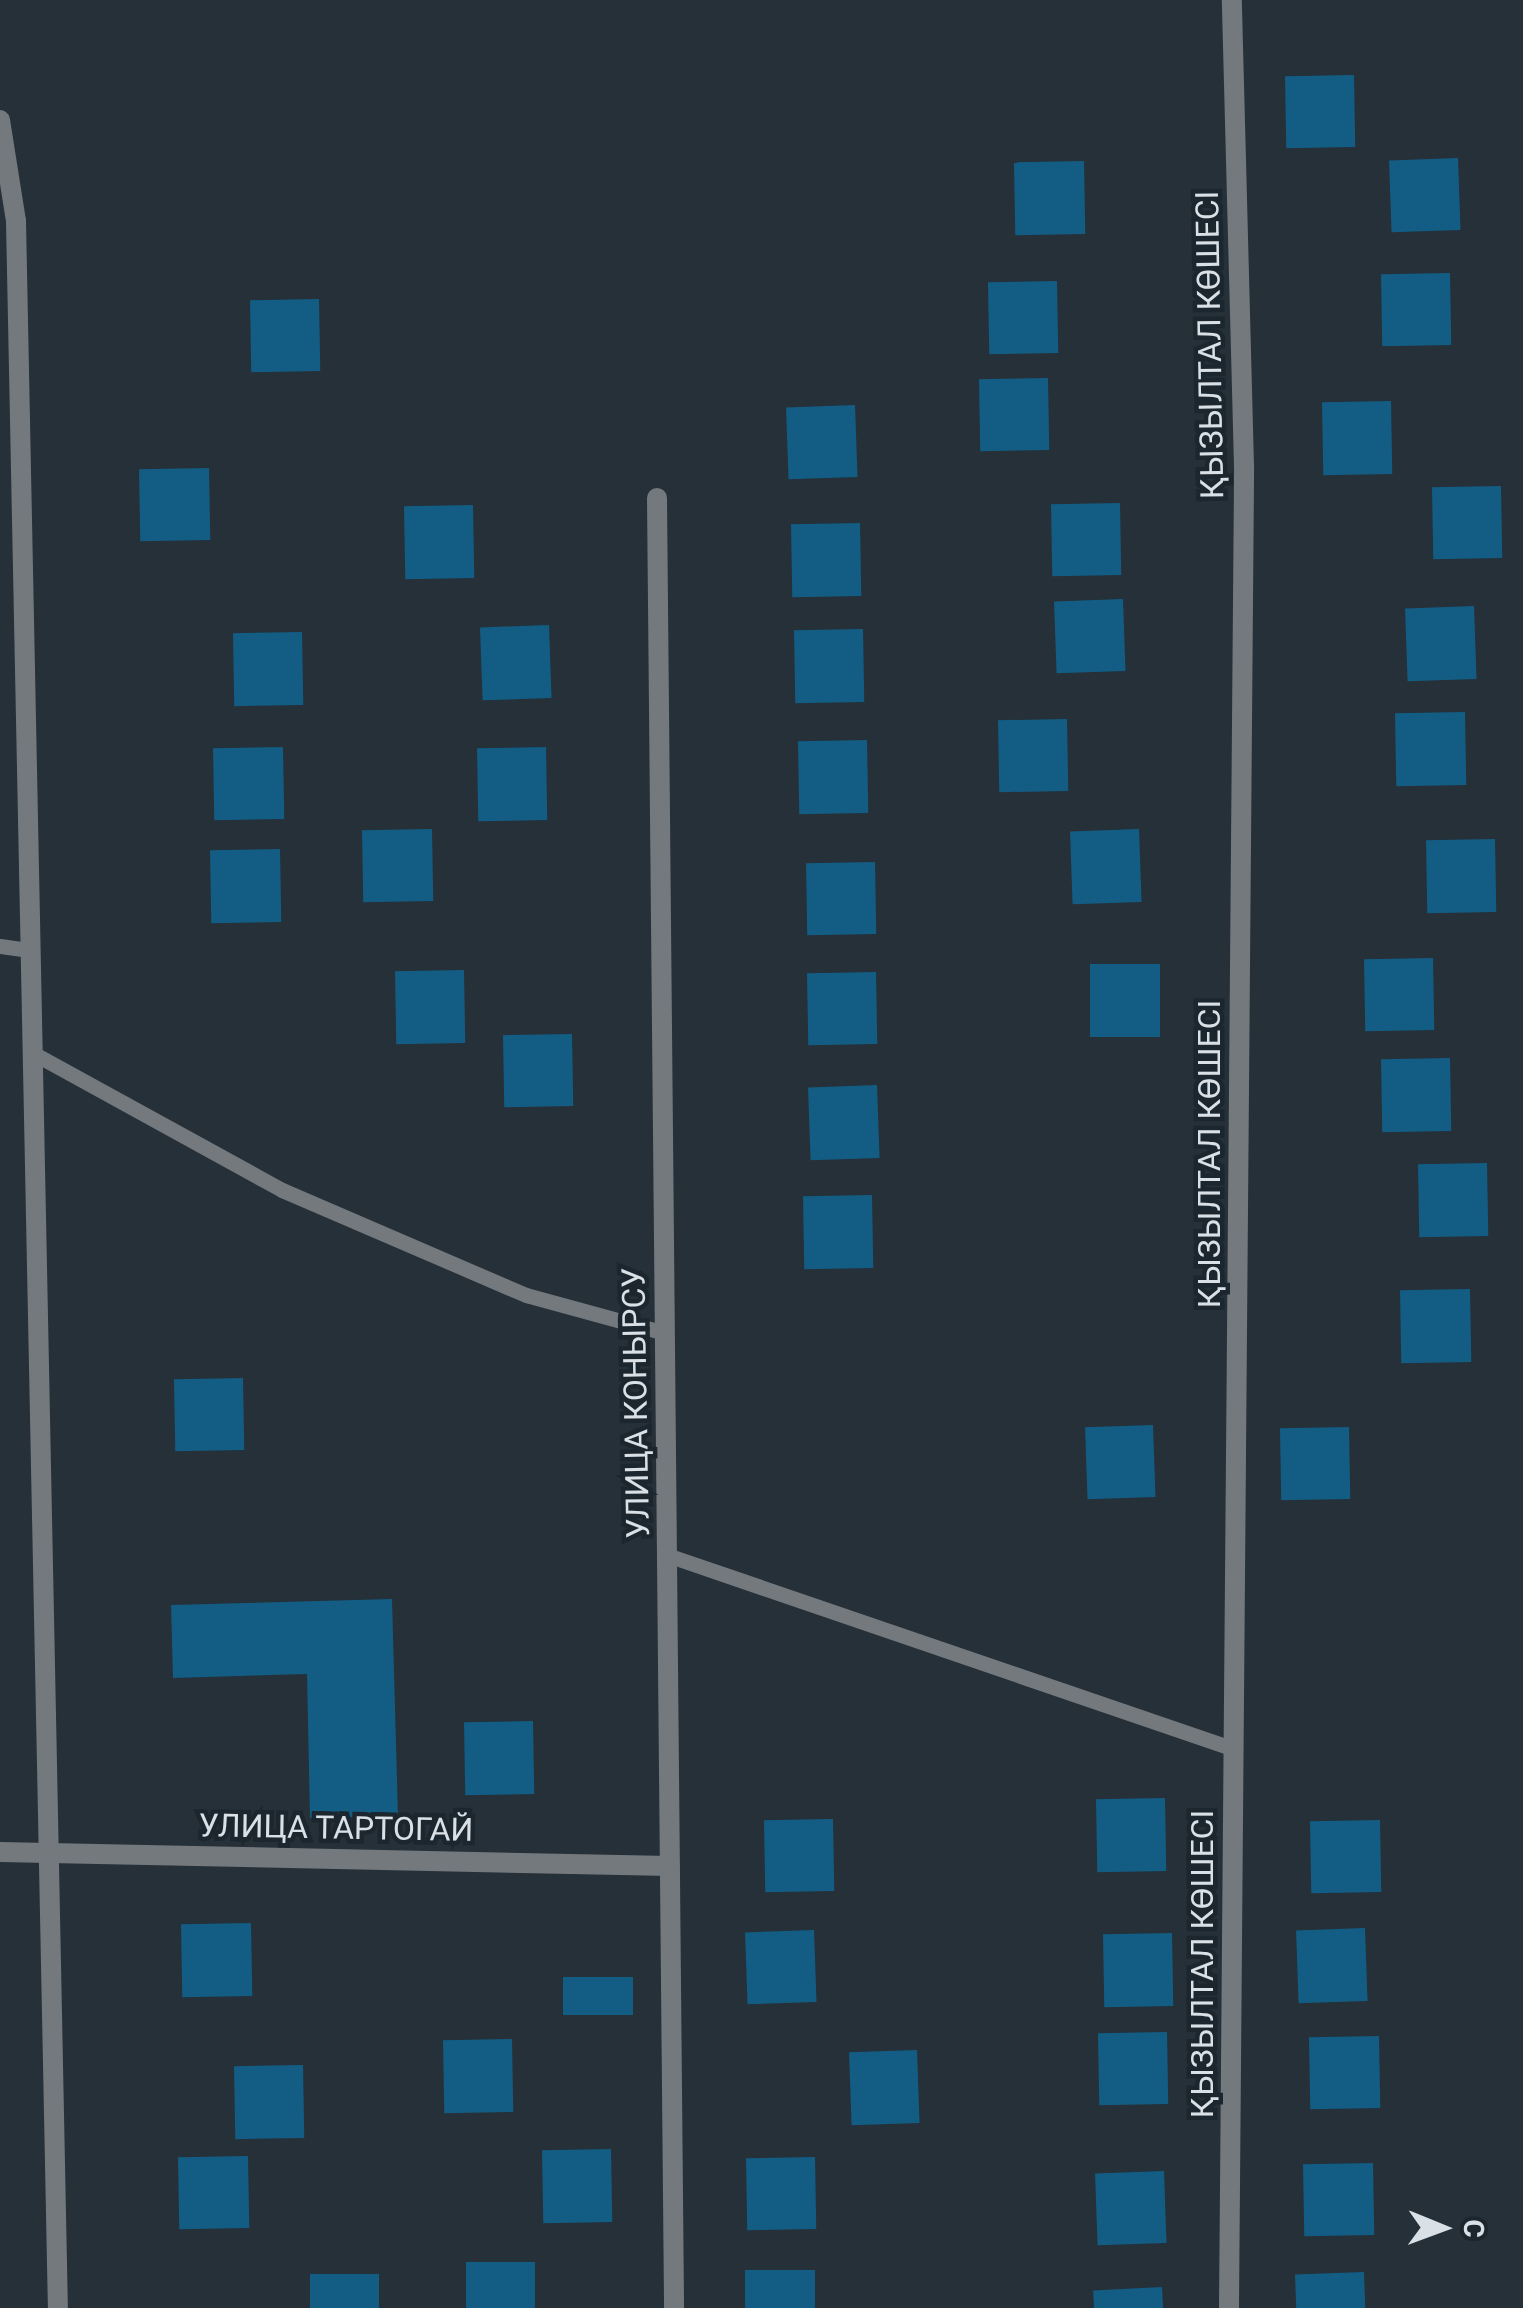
<!DOCTYPE html>
<meta charset="utf-8">
<style>
body{margin:0}
#map{position:relative;width:1523px;height:2308px;overflow:hidden;background:#253038;font-family:Roboto,sans-serif}
div>[style]{position:absolute}
[style*='--x']{left:calc(var(--x)*1px);top:calc(var(--y)*1px);width:calc(var(--w)*1px);rotate:calc(var(--a)*1deg)}
.building>*{inset:0;background:#135d84;transform-origin:0 0}
.service>*{height:15px;margin:-7.5px;padding:0 7.5px;transform-origin:7.5px;border-radius:7.5px;background:#74797d}
.minor>*{height:20px;margin:-10px;padding:0 10px;transform-origin:10px;border-radius:10px;background:#74797d}
span{translate:-50% -50%;white-space:nowrap;text-align:center;line-height:1.15;-webkit-text-stroke:9px #1c262e;paint-order:stroke}
.street-label{font-size:32px;color:#dae1e6}
.north{position:absolute;left:1393px;top:2178px;width:100px;height:100px;-webkit-text-stroke:8px #1c262e;paint-order:stroke;rotate:91deg;font-size:28px;font-weight:700;line-height:40px;text-align:center;color:#dae1e6}
.north::after{content:'';display:block;margin:auto;width:35px;height:45px;background:#dae1e6;clip-path:polygon(50% 0,100% 100%,50% 72%,0 100%)}
</style>
<div id="map">
<div class="building">
<i style="left:1354px;top:75px;width:72px;height:69px;rotate:89deg"></i>
<i style="left:1458px;top:158px;width:72px;height:69px;rotate:88deg"></i>
<i style="left:1084px;top:161px;width:73px;height:70px;rotate:89deg"></i>
<i style="left:1450px;top:273px;width:72px;height:69px;rotate:89deg"></i>
<i style="left:1057px;top:281px;width:72px;height:69px;rotate:89deg"></i>
<i style="left:319px;top:299px;width:72px;height:69px;rotate:89deg"></i>
<i style="left:1048px;top:378px;width:72px;height:69px;rotate:89deg"></i>
<i style="left:1391px;top:401px;width:73px;height:69px;rotate:89deg"></i>
<i style="left:855px;top:405px;width:72px;height:69px;rotate:88deg"></i>
<i style="left:209px;top:468px;width:72px;height:70px;rotate:89deg"></i>
<i style="left:1501px;top:486px;width:72px;height:69px;rotate:89deg"></i>
<i style="left:1120px;top:503px;width:72px;height:69px;rotate:89deg"></i>
<i style="left:473px;top:505px;width:73px;height:69px;rotate:89deg"></i>
<i style="left:860px;top:523px;width:73px;height:69px;rotate:89deg"></i>
<i style="left:1123px;top:599px;width:72px;height:69px;rotate:88deg"></i>
<i style="left:1474px;top:606px;width:73px;height:69px;rotate:88deg"></i>
<i style="left:549px;top:625px;width:73px;height:69px;rotate:88deg"></i>
<i style="left:863px;top:629px;width:73px;height:69px;rotate:89deg"></i>
<i style="left:302px;top:632px;width:73px;height:69px;rotate:89deg"></i>
<i style="left:1465px;top:712px;width:73px;height:70px;rotate:89deg"></i>
<i style="left:1067px;top:719px;width:72px;height:69px;rotate:89deg"></i>
<i style="left:867px;top:740px;width:73px;height:69px;rotate:89deg"></i>
<i style="left:283px;top:747px;width:72px;height:70px;rotate:89deg"></i>
<i style="left:546px;top:747px;width:73px;height:69px;rotate:89deg"></i>
<i style="left:432px;top:829px;width:72px;height:70px;rotate:89deg"></i>
<i style="left:1139px;top:829px;width:73px;height:69px;rotate:88deg"></i>
<i style="left:1495px;top:839px;width:73px;height:69px;rotate:89deg"></i>
<i style="left:280px;top:849px;width:73px;height:70px;rotate:89deg"></i>
<i style="left:875px;top:862px;width:72px;height:69px;rotate:89deg"></i>
<i style="left:1433px;top:958px;width:72px;height:69px;rotate:89deg"></i>
<i style="left:1160px;top:964px;width:73px;height:70px;rotate:90deg"></i>
<i style="left:464px;top:970px;width:73px;height:69px;rotate:89deg"></i>
<i style="left:876px;top:972px;width:72px;height:69px;rotate:89deg"></i>
<i style="left:572px;top:1034px;width:72px;height:69px;rotate:89deg"></i>
<i style="left:1450px;top:1058px;width:73px;height:69px;rotate:89deg"></i>
<i style="left:877px;top:1085px;width:73px;height:69px;rotate:88deg"></i>
<i style="left:1487px;top:1163px;width:73px;height:69px;rotate:89deg"></i>
<i style="left:872px;top:1195px;width:73px;height:69px;rotate:89deg"></i>
<i style="left:1470px;top:1289px;width:73px;height:70px;rotate:89deg"></i>
<i style="left:243px;top:1378px;width:72px;height:69px;rotate:89deg"></i>
<i style="left:1153px;top:1425px;width:72px;height:68px;rotate:88deg"></i>
<i style="left:1349px;top:1427px;width:72px;height:69px;rotate:89deg"></i>
<i style="clip-path:polygon(392px 1599px,398px 1816px,310px 1818px,307px 1674px,173px 1678px,171px 1605px)"></i>
<i style="left:533px;top:1721px;width:73px;height:69px;rotate:89deg"></i>
<i style="left:1165px;top:1798px;width:73px;height:69px;rotate:89deg"></i>
<i style="left:833px;top:1819px;width:72px;height:69px;rotate:89deg"></i>
<i style="left:1380px;top:1820px;width:72px;height:70px;rotate:89deg"></i>
<i style="left:251px;top:1923px;width:73px;height:70px;rotate:89deg"></i>
<i style="left:1365px;top:1928px;width:73px;height:69px;rotate:88deg"></i>
<i style="left:814px;top:1930px;width:72px;height:69px;rotate:88deg"></i>
<i style="left:1172px;top:1933px;width:73px;height:69px;rotate:89deg"></i>
<i style="left:633px;top:1977px;width:38px;height:70px;rotate:90deg"></i>
<i style="left:1167px;top:2032px;width:72px;height:69px;rotate:89deg"></i>
<i style="left:1379px;top:2036px;width:72px;height:70px;rotate:89deg"></i>
<i style="left:512px;top:2039px;width:73px;height:69px;rotate:89deg"></i>
<i style="left:917px;top:2050px;width:73px;height:68px;rotate:88deg"></i>
<i style="left:303px;top:2065px;width:73px;height:69px;rotate:89deg"></i>
<i style="left:611px;top:2149px;width:73px;height:69px;rotate:89deg"></i>
<i style="left:248px;top:2156px;width:72px;height:70px;rotate:89deg"></i>
<i style="left:815px;top:2157px;width:72px;height:69px;rotate:89deg"></i>
<i style="left:1373px;top:2163px;width:72px;height:70px;rotate:89deg"></i>
<i style="left:1164px;top:2171px;width:72px;height:69px;rotate:88deg"></i>
<i style="left:535px;top:2262px;width:46px;height:69px;rotate:90deg"></i>
<i style="left:815px;top:2270px;width:38px;height:70px;rotate:90deg"></i>
<i style="left:1364px;top:2272px;width:36px;height:69px;rotate:88deg"></i>
<i style="left:379px;top:2274px;width:34px;height:69px;rotate:90deg"></i>
<i style="left:1162px;top:2287px;width:21px;height:69px;rotate:87deg"></i>
</div>
<div class="service">
<i style="--x:0;--y:946;--w:30;--a:8"></i>
<i style="--x:31;--y:1052;--w:286;--a:28.8"></i>
<i style="--x:282;--y:1190;--w:266;--a:23.3"></i>
<i style="--x:526;--y:1295;--w:144;--a:15.3"></i>
<i style="--x:667;--y:1555;--w:599;--a:18.89"></i>
</div>
<div class="minor">
<i style="--x:0;--y:120;--w:102;--a:81"></i>
<i style="--x:16;--y:221;--w:2087;--a:88.85"></i>
<i style="--x:657;--y:498;--w:1810;--a:89.46"></i>
<i style="--x:0;--y:1852;--w:670;--a:1.2"></i>
<i style="--x:1229;--y:2308;--w:1842;--a:-89.53"></i>
<i style="--x:1244;--y:466;--w:466;--a:-91.5"></i>
</div>
<div class="street-label">
<span style="left:1210px;top:345px;rotate:-91deg">ҚЫЗЫЛТАЛ КӨШЕСІ</span>
<span style="left:1209px;top:1154px;rotate:-90deg">ҚЫЗЫЛТАЛ КӨШЕСІ</span>
<span style="left:636px;top:1403px;rotate:-91deg">УЛИЦА КОНЫРСУ</span>
<span style="left:336px;top:1828px;rotate:1deg">УЛИЦА ТАРТОГАЙ</span>
<span style="left:1202px;top:1964px;rotate:-90deg">ҚЫЗЫЛТАЛ КӨШЕСІ</span>
</div>
<div class="north">С</div>
</div>
